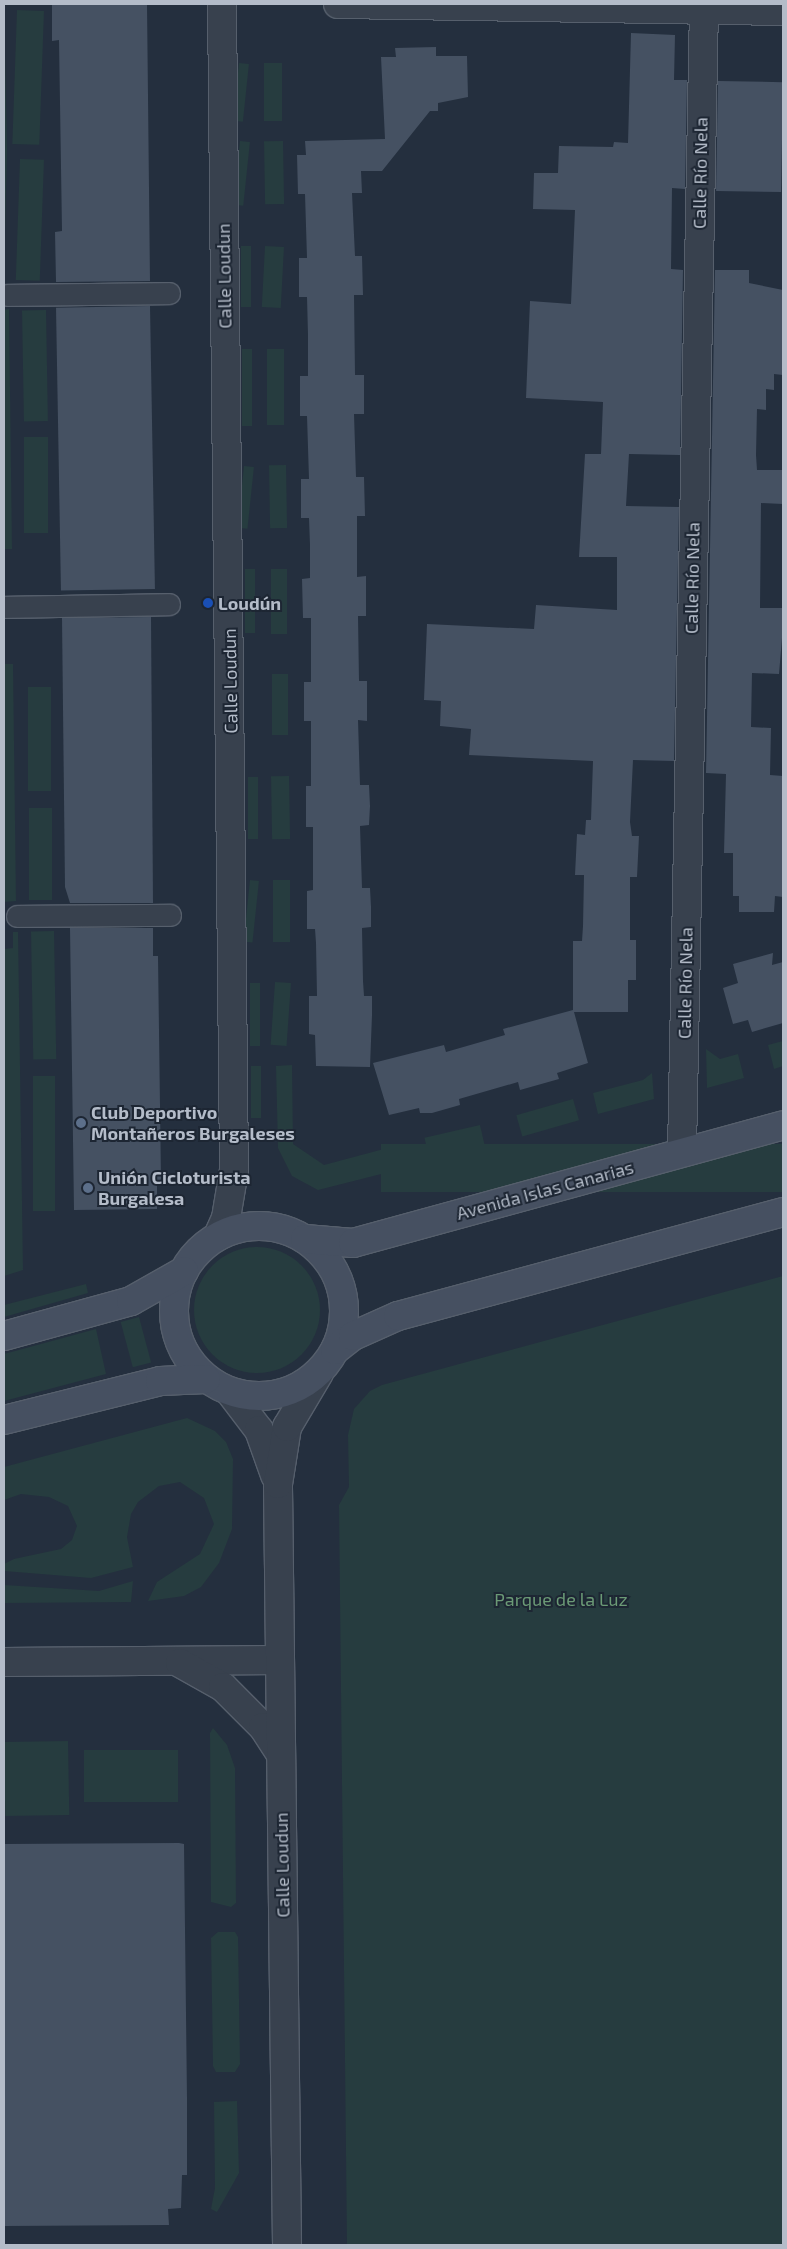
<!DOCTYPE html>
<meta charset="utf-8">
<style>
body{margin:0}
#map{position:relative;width:787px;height:2249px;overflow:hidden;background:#242f3e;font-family:"Exo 2",sans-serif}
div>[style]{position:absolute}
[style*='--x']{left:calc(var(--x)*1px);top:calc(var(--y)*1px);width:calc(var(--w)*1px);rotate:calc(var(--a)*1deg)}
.green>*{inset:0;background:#263c3f;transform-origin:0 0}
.round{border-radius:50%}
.building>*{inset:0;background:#455162;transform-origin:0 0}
.roads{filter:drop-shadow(1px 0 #565f6c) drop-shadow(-1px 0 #565f6c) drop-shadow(0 1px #565f6c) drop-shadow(0 -1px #565f6c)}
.pedestrian>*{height:21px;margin:-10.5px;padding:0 10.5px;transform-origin:10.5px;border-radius:10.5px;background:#38414e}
.minor>*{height:28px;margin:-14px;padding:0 14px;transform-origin:14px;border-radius:14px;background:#38414e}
.secondary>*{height:28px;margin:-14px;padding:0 14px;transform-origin:14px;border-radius:14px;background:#465061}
.secondary>.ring{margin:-14px;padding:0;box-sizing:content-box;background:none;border:28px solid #465061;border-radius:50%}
.dots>*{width:14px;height:14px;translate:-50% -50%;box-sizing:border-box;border:2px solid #1d2633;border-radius:50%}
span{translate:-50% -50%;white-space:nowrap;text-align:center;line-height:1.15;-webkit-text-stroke:4px #1d2633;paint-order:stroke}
.street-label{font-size:18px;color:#b4bcc9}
.poi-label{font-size:18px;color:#b4bcc9;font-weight:700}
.left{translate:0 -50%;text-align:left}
.park-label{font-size:18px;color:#6b9a76}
.frame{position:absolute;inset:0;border:5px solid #b4bcc9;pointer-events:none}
</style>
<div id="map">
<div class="green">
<i style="clip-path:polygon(4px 4px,7px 149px,4px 278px)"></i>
<i style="left:17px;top:10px;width:27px;height:134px;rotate:2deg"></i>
<i style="left:239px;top:63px;width:10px;height:58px;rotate:6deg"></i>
<i style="left:264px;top:63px;width:18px;height:58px"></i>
<i style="left:240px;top:141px;width:10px;height:64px;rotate:6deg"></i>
<i style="left:283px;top:141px;width:63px;height:19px;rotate:89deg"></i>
<i style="left:20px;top:159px;width:24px;height:121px;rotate:2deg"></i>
<i style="left:251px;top:246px;width:61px;height:10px;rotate:90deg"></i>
<i style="left:265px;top:246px;width:19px;height:61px;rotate:3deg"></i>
<i style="clip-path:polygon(9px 309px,12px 549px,4px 549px,4px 310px)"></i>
<i style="left:46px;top:310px;width:111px;height:24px;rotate:89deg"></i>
<i style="left:242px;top:349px;width:10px;height:77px"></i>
<i style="left:267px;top:349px;width:17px;height:76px"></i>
<i style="left:24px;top:437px;width:24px;height:96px"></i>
<i style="left:286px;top:465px;width:63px;height:17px;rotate:89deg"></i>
<i style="left:244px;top:466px;width:10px;height:62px;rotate:6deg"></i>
<i style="left:245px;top:569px;width:10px;height:64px"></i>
<i style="left:271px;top:569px;width:16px;height:65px"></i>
<i style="clip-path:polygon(4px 664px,13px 664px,16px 901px,4px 902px)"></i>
<i style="left:272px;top:674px;width:16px;height:61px"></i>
<i style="left:28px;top:687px;width:23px;height:104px"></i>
<i style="left:289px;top:776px;width:63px;height:18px;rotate:89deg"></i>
<i style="left:248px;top:777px;width:10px;height:62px"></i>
<i style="left:29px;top:808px;width:23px;height:92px"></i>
<i style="left:250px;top:880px;width:9px;height:62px;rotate:6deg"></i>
<i style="left:273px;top:880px;width:17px;height:62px"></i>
<i style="left:54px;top:931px;width:128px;height:23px;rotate:89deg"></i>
<i style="clip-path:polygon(13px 932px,18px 932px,23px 1270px,4px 1276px,4px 949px,13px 948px)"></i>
<i style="left:275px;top:982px;width:16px;height:63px;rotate:4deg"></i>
<i style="left:250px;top:983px;width:10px;height:63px"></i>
<i style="clip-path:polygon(783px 1041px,783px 1066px,774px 1069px,768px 1045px)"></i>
<i style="clip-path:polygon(706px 1049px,720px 1059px,738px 1054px,744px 1078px,707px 1088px)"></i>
<i style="clip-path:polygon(292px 1065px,293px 1144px,324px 1165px,395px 1146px,401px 1169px,318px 1190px,292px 1176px,278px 1148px,276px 1066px)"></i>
<i style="left:251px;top:1066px;width:10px;height:52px"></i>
<i style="clip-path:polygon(652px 1073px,654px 1099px,598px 1114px,593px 1093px,643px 1080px)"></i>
<i style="left:33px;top:1076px;width:22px;height:135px"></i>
<i style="left:573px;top:1099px;width:22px;height:59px;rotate:74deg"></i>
<i style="left:480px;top:1125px;width:22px;height:57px;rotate:77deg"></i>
<i style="left:783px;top:1144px;width:48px;height:402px;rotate:90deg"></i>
<i class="round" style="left:194px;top:1247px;width:126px;height:126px"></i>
<i style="clip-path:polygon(783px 1276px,783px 2245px,347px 2245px,339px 1505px,349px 1487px,348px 1435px,354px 1409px,370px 1391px,382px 1385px)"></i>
<i style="clip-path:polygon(86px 1284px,88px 1293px,4px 1317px,4px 1305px)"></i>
<i style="left:139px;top:1317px;width:47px;height:19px;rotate:75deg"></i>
<i style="clip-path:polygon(96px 1329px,106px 1374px,4px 1401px,4px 1354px)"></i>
<i style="clip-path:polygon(187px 1418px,215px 1431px,226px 1442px,233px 1459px,232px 1529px,219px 1563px,201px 1587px,184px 1596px,148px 1601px,157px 1582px,200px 1554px,214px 1524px,204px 1498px,180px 1482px,159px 1486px,138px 1502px,131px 1514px,127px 1537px,133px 1567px,91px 1578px,4px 1571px,4px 1564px,14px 1559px,61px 1549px,72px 1540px,77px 1526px,68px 1506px,49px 1497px,21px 1494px,4px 1500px,4px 1467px)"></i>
<i style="clip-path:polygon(133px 1581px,131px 1602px,4px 1603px,4px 1585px,99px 1591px)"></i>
<i style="clip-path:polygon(213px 1728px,227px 1745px,235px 1768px,236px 1903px,231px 1907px,211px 1902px,210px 1733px)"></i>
<i style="left:68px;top:1741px;width:74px;height:64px;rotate:89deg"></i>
<i style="left:84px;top:1750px;width:94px;height:52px"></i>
<i style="clip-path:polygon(218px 1932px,235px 1932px,238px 1937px,240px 2064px,235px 2072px,216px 2072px,213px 2066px,211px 1938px)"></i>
<i style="clip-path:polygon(237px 2101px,239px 2173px,217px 2212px,211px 2209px,215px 2188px,214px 2102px)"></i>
</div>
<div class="building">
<i style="clip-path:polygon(52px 4px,147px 4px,150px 281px,56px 282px,55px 232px,62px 231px,59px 40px,52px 41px)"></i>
<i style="clip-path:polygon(631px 33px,675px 35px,674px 80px,687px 80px,685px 189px,672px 188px,671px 269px,683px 270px,680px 455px,629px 454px,626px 506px,679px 507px,674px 761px,633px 760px,630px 822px,632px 836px,639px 836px,637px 877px,630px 877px,630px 940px,636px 940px,636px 980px,628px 980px,628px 1012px,574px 1012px,588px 1063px,557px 1073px,559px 1079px,520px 1090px,518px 1082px,459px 1099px,460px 1105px,432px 1113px,420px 1113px,419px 1108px,389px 1115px,373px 1063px,444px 1045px,446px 1052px,505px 1035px,503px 1029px,573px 1010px,573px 941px,582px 941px,583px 926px,584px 875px,575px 875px,577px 834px,585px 835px,586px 820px,591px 820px,593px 761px,469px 755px,471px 729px,440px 726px,441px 701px,424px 700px,427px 624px,534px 629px,536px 605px,617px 610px,617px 557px,579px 557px,585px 454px,601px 454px,603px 402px,526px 398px,530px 301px,571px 304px,575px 210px,533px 209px,534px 173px,558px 173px,559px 146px,613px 147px,614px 142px,628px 143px)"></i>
<i style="clip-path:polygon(436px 47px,436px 56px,467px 56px,468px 97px,438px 103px,438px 111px,430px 111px,382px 171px,361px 171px,362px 193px,352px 193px,355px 256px,362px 256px,363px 295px,354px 295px,355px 375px,364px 375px,364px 414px,354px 414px,356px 477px,364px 477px,365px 516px,357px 516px,357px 577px,366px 576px,366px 616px,358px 616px,359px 681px,367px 681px,367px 721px,358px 720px,360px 785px,369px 785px,370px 806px,369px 825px,360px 826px,362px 888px,370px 888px,371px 907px,371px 927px,362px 928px,363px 981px,364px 996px,372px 996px,372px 1015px,370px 1067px,316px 1066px,315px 1035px,309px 1034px,309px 996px,317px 996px,316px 943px,315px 929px,307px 929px,307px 891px,313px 890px,313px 827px,306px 827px,306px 786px,311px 786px,311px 721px,304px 721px,304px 682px,311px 682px,311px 618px,303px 618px,302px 579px,310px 578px,310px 545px,309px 518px,301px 518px,301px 479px,309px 479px,307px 416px,300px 416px,300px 376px,308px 376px,308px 335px,307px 297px,299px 297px,299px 258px,307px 258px,305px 194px,298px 194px,297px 155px,306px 155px,305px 141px,385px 139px,381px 57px,396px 57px,395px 48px)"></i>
<i style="left:718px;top:81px;width:65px;height:110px;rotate:1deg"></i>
<i style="clip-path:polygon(715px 270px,749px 270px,749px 283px,783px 290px,783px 375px,774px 374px,774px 390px,766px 389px,766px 410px,757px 409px,756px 455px,757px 470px,783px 470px,783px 504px,761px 503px,760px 608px,783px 608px,782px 638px,779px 674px,752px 673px,751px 727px,771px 728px,770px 775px,783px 776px,783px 897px,775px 896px,774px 912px,739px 912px,739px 896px,733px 896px,733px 853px,724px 853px,726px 774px,706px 773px)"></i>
<i style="left:150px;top:306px;width:283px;height:94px;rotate:89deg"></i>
<i style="clip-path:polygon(151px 617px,153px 903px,70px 903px,65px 887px,62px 618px)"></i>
<i style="clip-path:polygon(70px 928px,153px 928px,153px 956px,158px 956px,161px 1181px,157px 1181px,157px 1209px,74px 1210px)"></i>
<i style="clip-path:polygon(773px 953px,772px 965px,783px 962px,783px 1023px,752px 1032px,748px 1020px,733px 1024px,723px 988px,738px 983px,733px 964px)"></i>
<i style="clip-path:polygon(179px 1843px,184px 1844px,187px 2099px,187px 2175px,182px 2175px,181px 2208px,168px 2209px,169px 2225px,4px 2226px,4px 1844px)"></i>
</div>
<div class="roads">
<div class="pedestrian">
<i style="--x:7;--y:295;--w:162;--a:-0.7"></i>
<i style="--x:4;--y:607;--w:165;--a:-1"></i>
<i style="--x:17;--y:916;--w:153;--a:-0.4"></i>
</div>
<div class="minor">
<i style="--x:338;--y:4;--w:445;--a:0.9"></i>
<i style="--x:682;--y:1152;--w:1148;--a:-88.9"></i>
<i style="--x:218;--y:1236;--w:20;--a:-66"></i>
<i style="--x:226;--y:1218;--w:49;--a:-80.5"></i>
<i style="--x:234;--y:1170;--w:1166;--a:-90.59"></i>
<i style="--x:230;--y:1392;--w:48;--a:52.7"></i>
<i style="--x:259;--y:1430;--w:48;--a:70.4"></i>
<i style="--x:4;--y:1662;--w:276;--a:-0.4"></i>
<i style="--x:180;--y:1663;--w:49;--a:29.2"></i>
<i style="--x:223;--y:1687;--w:57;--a:45"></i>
<i style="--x:263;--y:1727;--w:33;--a:57"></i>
<i style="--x:287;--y:2245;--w:761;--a:-90.68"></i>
<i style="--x:278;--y:1484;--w:58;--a:-81"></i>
<i style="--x:287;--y:1427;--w:63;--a:-59.3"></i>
</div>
<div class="secondary">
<i class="ring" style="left:174px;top:1226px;width:142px;height:142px"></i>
<i style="--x:305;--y:1239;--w:48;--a:4.8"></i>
<i style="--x:353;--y:1243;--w:446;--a:-15.3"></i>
<i style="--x:4;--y:1336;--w:132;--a:-15.4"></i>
<i style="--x:131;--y:1301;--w:61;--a:-29.5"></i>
<i style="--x:335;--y:1350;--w:23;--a:-38"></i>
<i style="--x:353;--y:1336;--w:49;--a:-24"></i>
<i style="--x:398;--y:1316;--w:399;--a:-15.1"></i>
<i style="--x:4;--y:1420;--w:161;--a:-14"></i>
<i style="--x:160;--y:1381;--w:46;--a:-2.5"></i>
</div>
</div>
<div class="dots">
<i style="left:208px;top:603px;background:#1a4fb4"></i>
<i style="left:81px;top:1123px;background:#5c6f8a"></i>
<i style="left:88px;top:1188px;background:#5c6f8a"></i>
</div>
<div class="street-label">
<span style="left:700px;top:173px;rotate:-89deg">Calle Río Nela</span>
<span style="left:224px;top:276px;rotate:-91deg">Calle Loudun</span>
<span style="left:692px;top:578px;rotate:-89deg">Calle Río Nela</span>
<span style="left:230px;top:681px;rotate:-91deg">Calle Loudun</span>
<span style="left:685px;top:983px;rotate:-89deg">Calle Río Nela</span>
<span style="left:545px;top:1190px;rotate:-15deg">Avenida Islas Canarias</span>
<span style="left:282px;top:1865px;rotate:-91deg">Calle Loudun</span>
</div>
<div class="poi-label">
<span class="left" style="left:218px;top:603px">Loudún</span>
<span class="left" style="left:91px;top:1123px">Club Deportivo<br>Montañeros Burgaleses</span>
<span class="left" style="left:98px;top:1188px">Unión Cicloturista<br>Burgalesa</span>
</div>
<div class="park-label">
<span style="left:561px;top:1599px">Parque de la Luz</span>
</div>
<div class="frame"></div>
</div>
